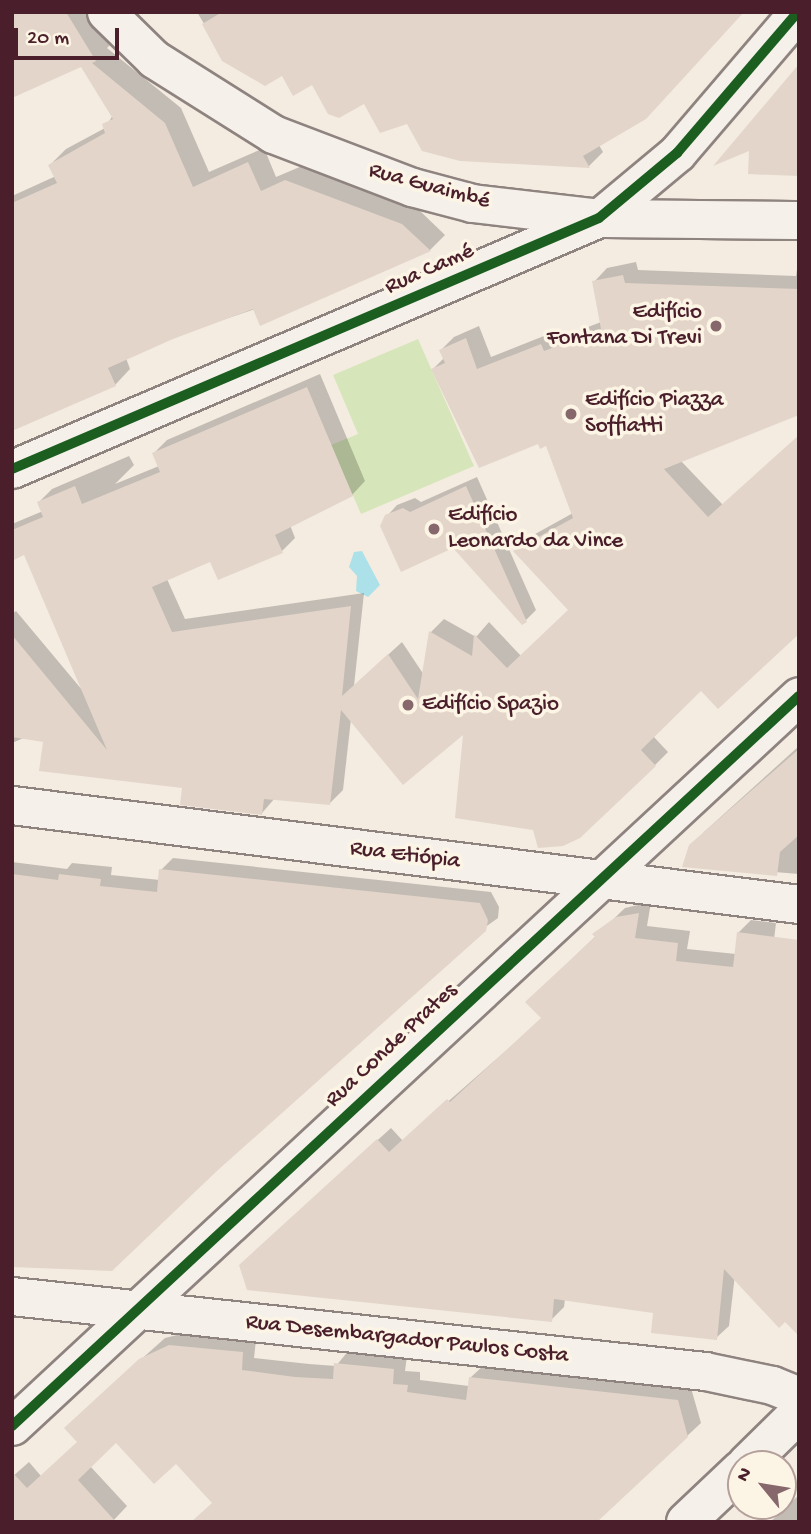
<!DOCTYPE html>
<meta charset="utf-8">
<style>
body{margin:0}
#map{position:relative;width:811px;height:1534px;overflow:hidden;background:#f4ece1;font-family:"Gochi Hand",sans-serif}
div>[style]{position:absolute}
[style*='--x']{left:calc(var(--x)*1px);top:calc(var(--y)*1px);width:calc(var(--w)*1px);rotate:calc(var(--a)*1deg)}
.green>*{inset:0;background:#d7e6ba}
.water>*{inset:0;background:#ade1e9}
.shadow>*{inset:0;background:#0003}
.building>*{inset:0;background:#e3d5c9}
.roads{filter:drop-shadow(2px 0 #8f8380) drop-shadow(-2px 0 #8f8380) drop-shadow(0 2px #8f8380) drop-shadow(0 -2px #8f8380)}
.minor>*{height:37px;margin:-18.5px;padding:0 18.5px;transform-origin:18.5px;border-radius:18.5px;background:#f5f1ea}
.secondary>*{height:38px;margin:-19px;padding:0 19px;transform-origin:19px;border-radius:19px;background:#f5f1ea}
.cycleway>*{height:10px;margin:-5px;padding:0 5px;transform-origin:5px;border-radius:5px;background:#1b5e20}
.dots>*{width:19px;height:19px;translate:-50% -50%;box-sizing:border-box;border:4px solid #fcf5e5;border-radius:50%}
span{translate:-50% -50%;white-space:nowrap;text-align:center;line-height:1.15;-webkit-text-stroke:7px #fcf5e5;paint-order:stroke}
.street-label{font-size:23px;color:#4a1f2b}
.poi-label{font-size:23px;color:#4a1f2b}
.right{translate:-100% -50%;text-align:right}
.left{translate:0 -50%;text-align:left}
.frame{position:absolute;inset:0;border:14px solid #4a1f2b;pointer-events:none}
.north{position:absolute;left:727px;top:1450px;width:70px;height:70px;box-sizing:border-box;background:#fcf5e5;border:2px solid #b59f9b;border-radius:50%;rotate:300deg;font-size:19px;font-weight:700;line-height:28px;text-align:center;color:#4a1f2b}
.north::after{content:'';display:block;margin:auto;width:24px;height:32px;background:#86676b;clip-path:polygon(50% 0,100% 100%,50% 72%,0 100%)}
.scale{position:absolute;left:14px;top:28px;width:105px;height:32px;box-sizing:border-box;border:4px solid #4a1f2b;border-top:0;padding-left:9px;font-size:21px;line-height:24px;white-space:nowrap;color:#4a1f2b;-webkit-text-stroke:5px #fcf5e5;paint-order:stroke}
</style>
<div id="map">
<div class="green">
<i style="clip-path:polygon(418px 339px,474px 466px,361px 514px,331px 445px,358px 434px,333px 375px)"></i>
</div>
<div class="water">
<i style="clip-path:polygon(362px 551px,380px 585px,368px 597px,356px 591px,357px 576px,349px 567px,354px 552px)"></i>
</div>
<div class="shadow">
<i style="clip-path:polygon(12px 12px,92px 12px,111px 44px,107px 48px,181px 108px,209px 172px,264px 148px,276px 177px,302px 166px,418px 209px,445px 235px,430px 250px,172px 337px,126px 358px,130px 369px,115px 385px,12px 429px,12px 196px,56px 176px,50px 165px,66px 149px,105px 128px,113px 115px,82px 65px)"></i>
<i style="clip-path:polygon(197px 12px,741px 12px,599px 145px,603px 152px,589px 166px,460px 159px,407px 122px,364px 102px,283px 74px,227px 62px)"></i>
<i style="clip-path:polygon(799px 256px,799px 414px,681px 461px,723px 505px,701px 689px,653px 736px,668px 752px,655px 765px,535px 828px,465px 731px,351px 719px,343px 790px,330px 803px,275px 798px,262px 813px,183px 787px,47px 728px,12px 743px,12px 614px,16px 611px,83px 691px,97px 548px,12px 551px,12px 524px,43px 511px,39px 502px,52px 489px,129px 456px,134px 465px,115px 484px,159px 466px,154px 453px,167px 440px,320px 374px,365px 481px,352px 495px,290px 525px,295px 538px,282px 551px,211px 560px,167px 579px,185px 619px,364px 593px,354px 686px,402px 642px,424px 675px,431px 632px,444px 619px,476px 637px,489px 622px,521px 656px,570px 610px,515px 551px,528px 538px,573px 513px,547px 444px,433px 369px,444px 358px,441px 350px,454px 337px,479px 326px,491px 357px,554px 332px,557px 339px,601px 322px,594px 282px,607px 268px,636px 262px,638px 270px,796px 276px)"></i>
<i style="clip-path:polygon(477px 477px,536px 610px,526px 620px,453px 546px,387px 516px,397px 505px,415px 498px,421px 502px)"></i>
<i style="clip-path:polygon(799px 746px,799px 874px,684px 865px,704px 832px)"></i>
<i style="clip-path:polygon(173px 858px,491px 892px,499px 907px,498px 918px,12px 1265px,12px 862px,67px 869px,72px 863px,112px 867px,111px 875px,160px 880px,161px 870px)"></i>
<i style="clip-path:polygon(651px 902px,647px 926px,690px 931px,687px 949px,736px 954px,738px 933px,751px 920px,776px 923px,729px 1326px,716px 1338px,655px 1311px,565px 1299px,564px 1307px,551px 1320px,254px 1252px,391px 1128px,403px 1141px,524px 1035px,543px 1018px,527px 1002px,625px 908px)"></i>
<i style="clip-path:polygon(189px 1332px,256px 1340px,254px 1358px,309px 1364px,336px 1366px,349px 1350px,407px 1356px,405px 1371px,420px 1372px,420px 1380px,469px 1386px,470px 1378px,484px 1365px,691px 1388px,701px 1423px,687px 1436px,214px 1502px,177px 1461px,117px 1441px,90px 1466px,127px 1506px,112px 1522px,12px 1522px,12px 1477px,29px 1462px,41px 1476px,79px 1442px,79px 1415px,165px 1338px)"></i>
<i style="clip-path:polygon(799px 1495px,799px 1522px,770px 1522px)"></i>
</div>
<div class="building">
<i style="clip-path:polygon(12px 12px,66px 12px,96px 61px,92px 63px,165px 123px,193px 187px,248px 162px,261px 191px,285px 180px,402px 224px,431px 251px,260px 326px,253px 309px,173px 339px,108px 368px,116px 386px,12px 431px,12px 203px,57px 183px,48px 165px,105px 133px,102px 124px,113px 119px,81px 67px,12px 98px)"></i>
<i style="clip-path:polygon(222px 12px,744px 12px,646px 119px,583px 156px,590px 168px,460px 161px,422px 151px,407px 124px,380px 133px,364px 104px,339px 118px,328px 114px,312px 85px,293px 96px,282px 76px,265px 86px,222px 61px,202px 24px)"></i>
<i style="clip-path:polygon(799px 64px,799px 176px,748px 174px,749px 151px,713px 166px)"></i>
<i style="clip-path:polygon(623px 275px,625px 283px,799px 289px,799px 415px,664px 469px,708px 517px,799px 435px,799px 634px,718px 709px,701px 691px,641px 750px,656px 766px,580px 838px,563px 846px,538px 848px,533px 830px,455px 818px,463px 735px,403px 785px,341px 710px,330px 805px,264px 799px,262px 815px,180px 805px,182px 788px,39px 771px,43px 742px,12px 737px,12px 635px,107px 750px,24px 555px,12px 561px,12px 530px,43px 517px,37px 502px,75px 486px,82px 504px,160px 472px,152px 453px,307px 387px,353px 496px,275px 535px,283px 553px,218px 580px,210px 562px,152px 587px,172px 632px,351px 606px,342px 696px,388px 654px,418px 699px,429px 631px,472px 656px,474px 634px,507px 668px,568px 610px,513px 551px,573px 518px,546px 446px,540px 449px,538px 444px,479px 468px,431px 369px,445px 363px,439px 350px,466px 338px,477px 369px,541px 344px,544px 351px,601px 329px,592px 281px)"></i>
<i style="clip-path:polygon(466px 486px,527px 622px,522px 625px,453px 548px,401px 572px,380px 526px,385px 515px,403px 508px,410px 512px)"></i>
<i style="clip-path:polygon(799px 749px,799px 835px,780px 852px,777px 876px,682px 867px,689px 845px)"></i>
<i style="clip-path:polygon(159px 869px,480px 903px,488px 920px,486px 931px,218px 1170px,112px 1271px,12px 1267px,12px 874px,58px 880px,59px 874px,101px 879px,100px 886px,157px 892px)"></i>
<i style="clip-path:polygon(639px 913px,635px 938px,678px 943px,676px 961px,733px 967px,737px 932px,799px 940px,799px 1336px,785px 1322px,779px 1328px,724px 1269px,717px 1340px,651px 1333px,653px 1313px,554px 1299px,552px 1322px,247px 1290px,239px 1265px,377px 1139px,389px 1152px,447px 1099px,450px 1102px,541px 1018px,525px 1002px,595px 937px,592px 934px,616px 917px)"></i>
<i style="clip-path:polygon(169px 1345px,243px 1352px,242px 1370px,295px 1377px,333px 1379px,334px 1363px,394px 1369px,393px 1384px,408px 1385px,407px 1392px,466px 1400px,469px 1377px,678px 1400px,688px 1437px,597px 1522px,191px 1522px,212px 1503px,176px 1464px,154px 1484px,116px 1443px,78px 1480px,116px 1522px,12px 1522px,12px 1472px,27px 1488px,77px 1442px,64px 1428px,139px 1359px)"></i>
</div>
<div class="roads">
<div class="minor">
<i style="--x:106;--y:12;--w:67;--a:44.4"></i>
<i style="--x:154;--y:59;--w:141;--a:32.2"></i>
<i style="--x:273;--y:134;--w:149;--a:20.9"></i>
<i style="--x:412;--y:187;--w:62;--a:14.9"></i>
<i style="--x:472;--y:203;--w:128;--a:6.7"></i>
<i style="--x:599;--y:218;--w:200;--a:0.6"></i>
<i style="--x:12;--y:469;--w:638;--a:-23.15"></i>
<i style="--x:599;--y:218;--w:102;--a:-39.8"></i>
<i style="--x:677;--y:153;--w:186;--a:-49.4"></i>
<i style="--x:12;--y:805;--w:793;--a:7.17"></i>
<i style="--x:12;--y:1296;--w:697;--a:6.18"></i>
<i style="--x:705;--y:1371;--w:68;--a:11.8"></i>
<i style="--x:772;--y:1385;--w:29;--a:22"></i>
<i style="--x:12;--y:1426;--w:1073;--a:-42.85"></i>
</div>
<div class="secondary">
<i style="--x:747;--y:1464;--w:73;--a:-44.4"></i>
<i style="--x:686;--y:1522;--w:76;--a:-43.4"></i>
</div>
</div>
<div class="cycleway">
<i style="--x:12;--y:469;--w:638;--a:-23.15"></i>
<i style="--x:599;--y:218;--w:102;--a:-39.8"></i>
<i style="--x:677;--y:153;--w:186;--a:-49.4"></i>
<i style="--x:12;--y:1426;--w:1073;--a:-42.85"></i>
</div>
<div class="dots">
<i style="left:716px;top:326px;background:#86676b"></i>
<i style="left:571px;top:414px;background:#86676b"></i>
<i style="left:434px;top:529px;background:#86676b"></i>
<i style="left:408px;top:705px;background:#86676b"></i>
</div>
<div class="street-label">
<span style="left:429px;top:187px;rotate:15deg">Rua Guaimbé</span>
<span style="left:430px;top:270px;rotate:-24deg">Rua Camé</span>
<span style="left:405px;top:856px;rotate:7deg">Rua Etiópia</span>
<span style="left:392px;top:1046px;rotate:-43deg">Rua Conde Prates</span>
<span style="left:407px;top:1340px;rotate:6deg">Rua Desembargador Paulos Costa</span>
</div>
<div class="poi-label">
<span class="right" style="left:702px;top:326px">Edifício<br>Fontana Di Trevi</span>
<span class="left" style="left:585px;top:414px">Edifício Piazza<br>Soffiatti</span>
<span class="left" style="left:448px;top:529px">Edifício<br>Leonardo da Vince</span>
<span class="left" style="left:422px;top:705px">Edifício Spazio</span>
</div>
<div class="frame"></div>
<div class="north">N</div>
<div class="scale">20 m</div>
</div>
